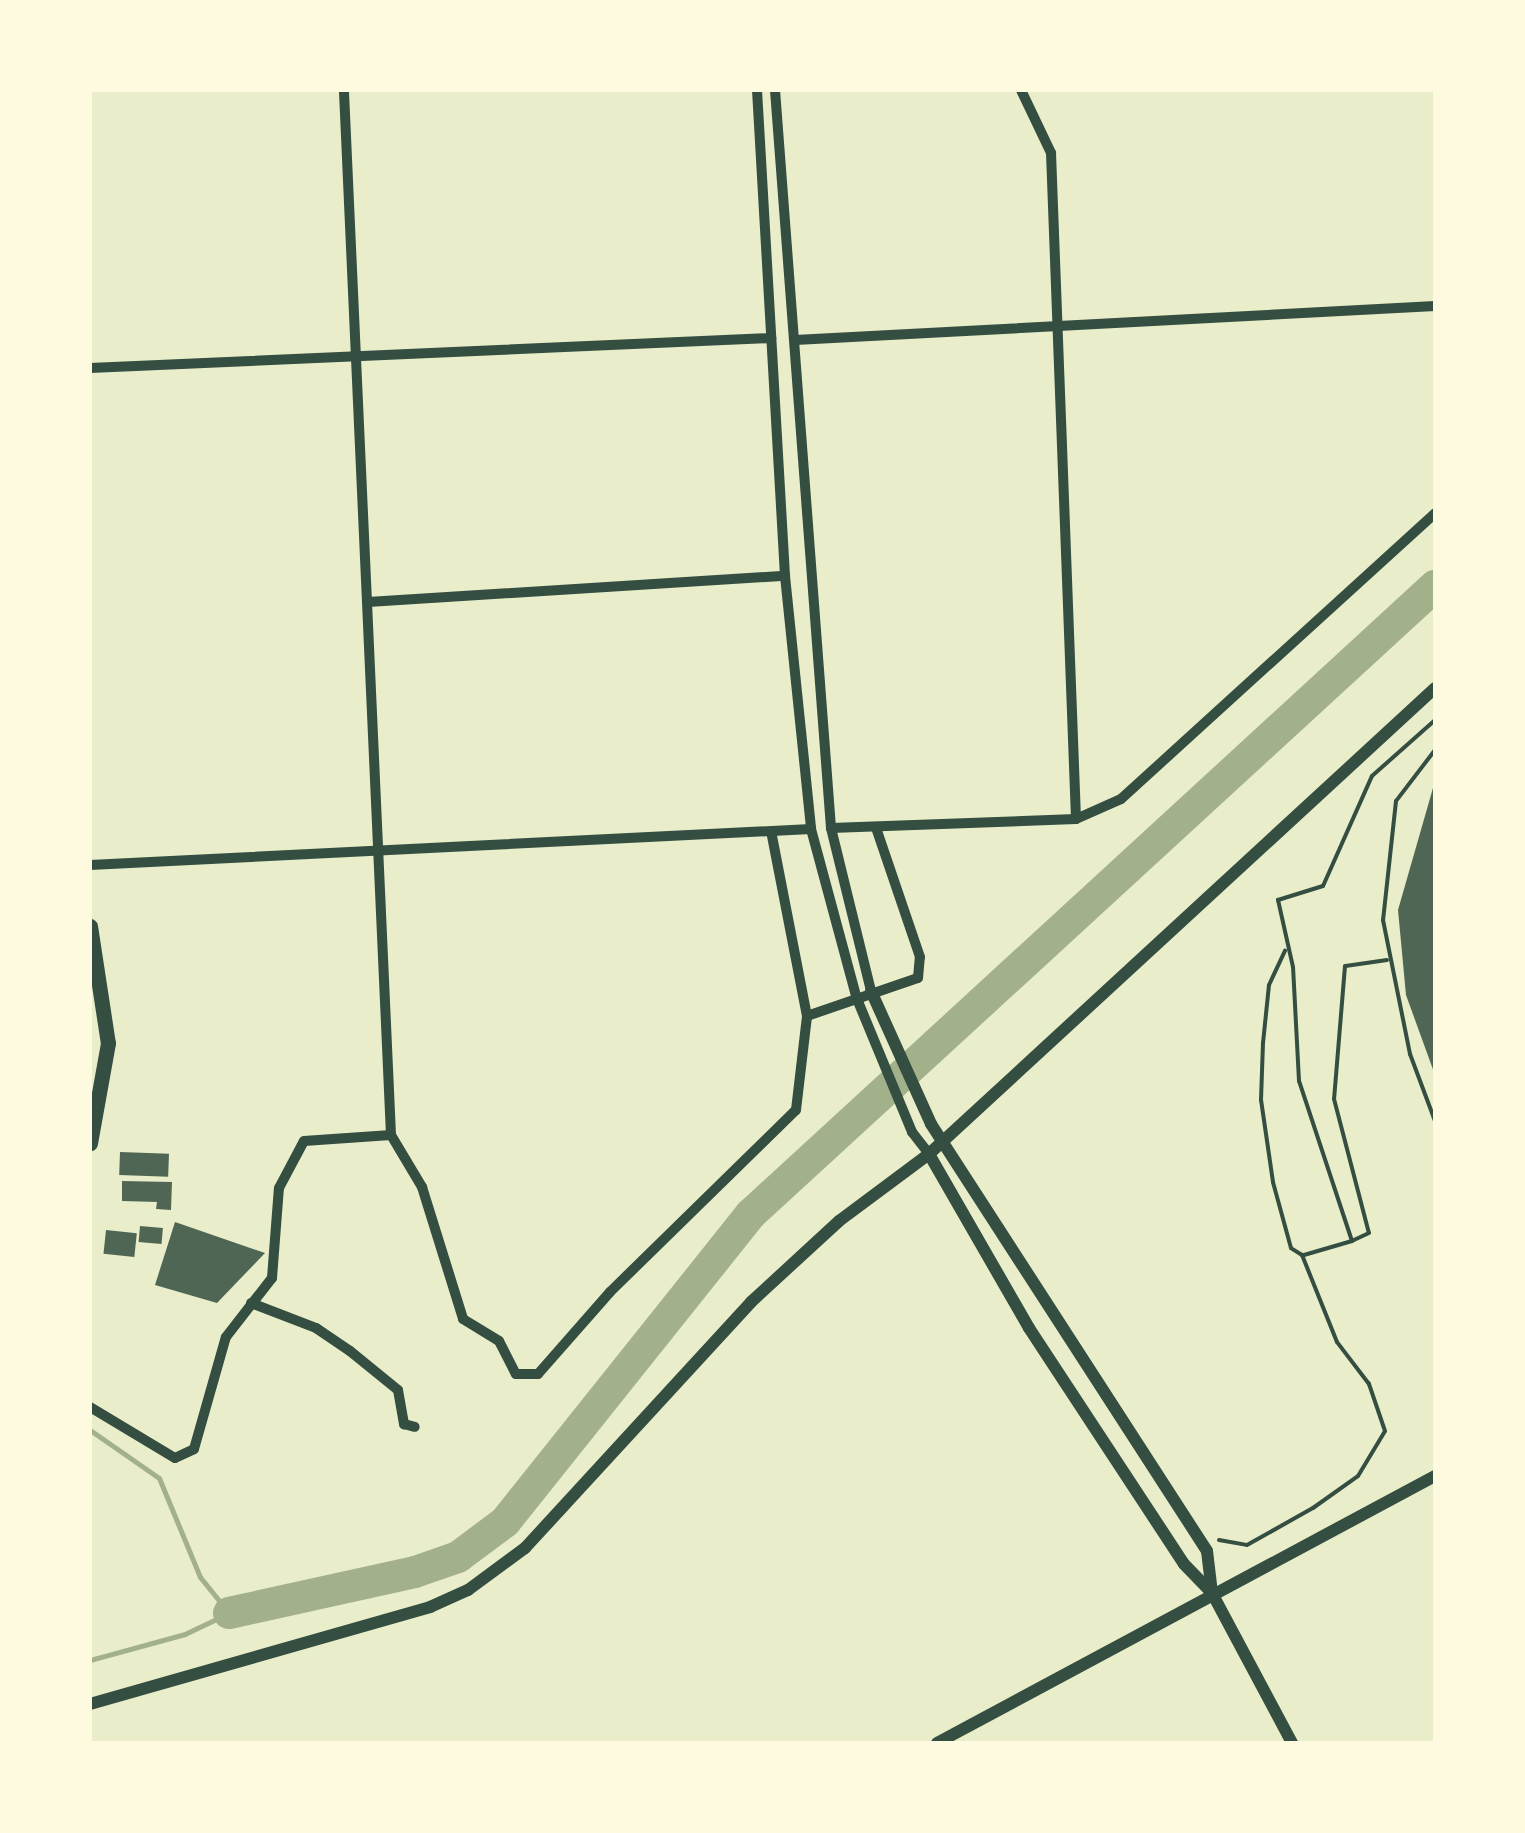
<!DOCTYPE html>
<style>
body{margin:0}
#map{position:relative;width:1525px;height:1833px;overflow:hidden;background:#e9edc9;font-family:Cabin,sans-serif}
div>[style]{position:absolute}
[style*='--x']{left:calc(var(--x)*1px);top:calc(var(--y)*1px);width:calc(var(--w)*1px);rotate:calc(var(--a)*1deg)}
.stream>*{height:5px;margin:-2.5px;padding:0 2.5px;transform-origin:2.5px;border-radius:2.5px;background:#a3b18a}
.river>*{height:32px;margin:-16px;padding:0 16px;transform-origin:16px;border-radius:16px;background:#a3b18a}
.building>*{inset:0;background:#4f6655;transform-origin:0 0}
.path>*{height:4px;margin:-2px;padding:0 2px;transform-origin:2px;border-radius:2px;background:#344e41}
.minor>*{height:10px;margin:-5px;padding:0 5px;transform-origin:5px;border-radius:5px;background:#344e41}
.tertiary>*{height:12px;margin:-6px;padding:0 6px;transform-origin:6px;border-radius:6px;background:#344e41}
.secondary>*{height:15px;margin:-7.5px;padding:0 7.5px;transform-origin:7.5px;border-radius:7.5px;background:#344e41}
span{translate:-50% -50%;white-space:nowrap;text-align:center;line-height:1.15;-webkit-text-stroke:8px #fefae0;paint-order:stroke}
.frame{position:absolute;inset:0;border:92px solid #fefae0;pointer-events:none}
</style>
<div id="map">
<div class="stream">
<i style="--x:90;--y:1430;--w:84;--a:34.8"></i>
<i style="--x:159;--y:1478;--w:107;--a:67.5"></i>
<i style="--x:200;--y:1577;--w:46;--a:51.1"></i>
<i style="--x:229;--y:1613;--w:49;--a:154.5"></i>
<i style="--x:185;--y:1634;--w:98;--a:164.7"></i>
</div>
<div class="river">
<i style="--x:229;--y:1613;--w:190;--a:-12.4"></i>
<i style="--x:415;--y:1572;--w:46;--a:-19.2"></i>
<i style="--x:458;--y:1557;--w:59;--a:-36.7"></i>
<i style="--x:505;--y:1522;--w:394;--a:-51.4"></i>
<i style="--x:751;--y:1214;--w:929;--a:-42.56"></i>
</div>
<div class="building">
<i style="clip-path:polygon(1435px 781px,1435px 1075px,1406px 995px,1398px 910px)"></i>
<i style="left:120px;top:1152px;width:49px;height:23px;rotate:2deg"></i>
<i style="clip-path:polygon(122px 1181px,172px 1182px,171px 1210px,156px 1209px,157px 1202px,122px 1201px)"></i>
<i style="clip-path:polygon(175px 1222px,265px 1253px,217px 1303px,155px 1285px)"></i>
<i style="left:140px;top:1226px;width:23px;height:16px;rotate:5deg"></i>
<i style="left:106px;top:1230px;width:31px;height:24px;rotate:6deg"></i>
</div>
<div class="path">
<i style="--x:1435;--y:750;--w:64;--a:127.4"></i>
<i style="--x:1396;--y:801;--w:120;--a:96.2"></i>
<i style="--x:1383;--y:920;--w:137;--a:78.6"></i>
<i style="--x:1410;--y:1054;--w:72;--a:69.5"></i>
<i style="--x:1387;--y:960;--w:42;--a:171.9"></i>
<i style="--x:1345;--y:966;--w:133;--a:94.7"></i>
<i style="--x:1334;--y:1099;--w:138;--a:75.4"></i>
<i style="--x:1369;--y:1233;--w:19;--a:155"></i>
<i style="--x:1352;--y:1241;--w:169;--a:-108.3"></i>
<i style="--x:1299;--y:1081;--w:114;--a:-93"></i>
<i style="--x:1293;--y:967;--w:69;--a:-102.6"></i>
<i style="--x:1278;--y:900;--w:47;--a:-17.3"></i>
<i style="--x:1323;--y:886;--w:120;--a:-66"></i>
<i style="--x:1372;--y:776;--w:84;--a:-41.6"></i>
<i style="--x:1304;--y:1255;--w:50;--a:-16.3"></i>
<i style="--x:1219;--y:1540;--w:28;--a:10"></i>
<i style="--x:1247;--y:1545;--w:76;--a:-29.3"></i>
<i style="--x:1313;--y:1508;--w:55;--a:-35.4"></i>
<i style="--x:1358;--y:1476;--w:52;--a:-59"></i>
<i style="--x:1385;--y:1431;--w:50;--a:-108.8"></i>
<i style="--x:1369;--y:1384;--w:53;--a:-127.3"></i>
<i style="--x:1337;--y:1342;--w:94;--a:-111.9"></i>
<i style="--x:1302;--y:1255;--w:13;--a:-148"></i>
<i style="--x:1291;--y:1248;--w:68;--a:-105.3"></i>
<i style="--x:1273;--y:1182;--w:83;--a:-98.3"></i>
<i style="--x:1261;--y:1100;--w:57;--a:-88"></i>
<i style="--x:1263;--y:1043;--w:58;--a:-84.1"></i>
<i style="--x:1269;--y:985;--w:38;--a:-65"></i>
</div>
<div class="minor">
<i style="--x:757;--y:90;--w:487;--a:86.7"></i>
<i style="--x:785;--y:576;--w:254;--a:84.1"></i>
<i style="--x:811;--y:829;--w:176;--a:74.9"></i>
<i style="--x:857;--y:999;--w:144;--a:67.5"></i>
<i style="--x:912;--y:1132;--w:28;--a:52"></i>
<i style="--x:775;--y:90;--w:740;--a:85.66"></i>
<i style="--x:831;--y:828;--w:168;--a:76.2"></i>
<i style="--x:1021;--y:90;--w:70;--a:64.5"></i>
<i style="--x:1051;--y:153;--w:666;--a:87.85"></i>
<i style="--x:795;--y:340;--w:641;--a:-3.04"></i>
<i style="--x:90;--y:368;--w:682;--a:-2.52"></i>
<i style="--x:368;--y:602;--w:418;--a:-3.6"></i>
<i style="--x:831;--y:828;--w:245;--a:-2.1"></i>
<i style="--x:1076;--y:819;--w:49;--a:-24"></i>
<i style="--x:1121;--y:799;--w:425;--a:-42.3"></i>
<i style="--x:772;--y:836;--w:183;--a:79"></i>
<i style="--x:807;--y:1016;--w:117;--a:-18.9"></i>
<i style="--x:918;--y:978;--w:21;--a:-85"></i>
<i style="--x:920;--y:957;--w:136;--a:-108.8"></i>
<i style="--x:90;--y:865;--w:722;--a:-2.86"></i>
<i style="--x:391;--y:1135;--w:61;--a:59.2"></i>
<i style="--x:422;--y:1187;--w:138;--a:72.7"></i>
<i style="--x:463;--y:1319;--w:42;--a:31.4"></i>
<i style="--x:499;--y:1341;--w:37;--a:63"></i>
<i style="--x:516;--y:1374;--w:22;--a:0"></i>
<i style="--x:538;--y:1374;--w:109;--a:-48.7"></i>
<i style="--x:610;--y:1292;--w:260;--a:-44.4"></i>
<i style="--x:796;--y:1110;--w:95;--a:-83.3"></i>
<i style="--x:251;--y:1303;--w:70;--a:21"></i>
<i style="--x:316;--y:1328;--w:41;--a:34.1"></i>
<i style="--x:350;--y:1351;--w:62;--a:39.1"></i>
<i style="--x:398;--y:1390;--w:35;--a:80"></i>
<i style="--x:404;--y:1424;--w:11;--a:15"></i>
<i style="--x:90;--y:1407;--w:99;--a:31"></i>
<i style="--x:175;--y:1458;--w:21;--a:-25"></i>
<i style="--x:194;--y:1449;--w:116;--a:-74.1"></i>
<i style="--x:226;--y:1337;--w:75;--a:-52.1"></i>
<i style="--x:272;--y:1278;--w:90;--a:-85.6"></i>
<i style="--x:279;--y:1188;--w:53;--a:-62"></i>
<i style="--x:304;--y:1141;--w:87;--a:-3.9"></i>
<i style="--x:391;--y:1135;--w:1046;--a:-92.58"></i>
</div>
<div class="tertiary">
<i style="--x:871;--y:991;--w:146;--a:65.7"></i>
<i style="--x:931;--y:1124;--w:508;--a:57.12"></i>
<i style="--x:1207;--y:1551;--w:42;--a:83.2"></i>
<i style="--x:929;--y:1154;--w:201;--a:60.1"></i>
<i style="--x:1029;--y:1328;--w:282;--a:56.7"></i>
<i style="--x:1184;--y:1564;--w:40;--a:46"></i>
<i style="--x:1212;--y:1593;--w:170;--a:61.9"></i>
<i style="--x:90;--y:1704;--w:354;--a:-15.9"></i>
<i style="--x:430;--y:1607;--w:42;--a:-24.1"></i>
<i style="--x:468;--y:1590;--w:71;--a:-36.4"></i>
<i style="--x:525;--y:1548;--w:334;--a:-47.4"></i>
<i style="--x:751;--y:1302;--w:120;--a:-42.6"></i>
<i style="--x:839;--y:1221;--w:112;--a:-36.7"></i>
<i style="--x:929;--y:1154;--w:688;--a:-42.64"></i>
<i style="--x:937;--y:1743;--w:565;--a:-28.2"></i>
</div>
<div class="secondary">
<i style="--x:90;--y:926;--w:118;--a:81.3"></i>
<i style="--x:108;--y:1043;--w:102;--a:100.2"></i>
</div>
<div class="frame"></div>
</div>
